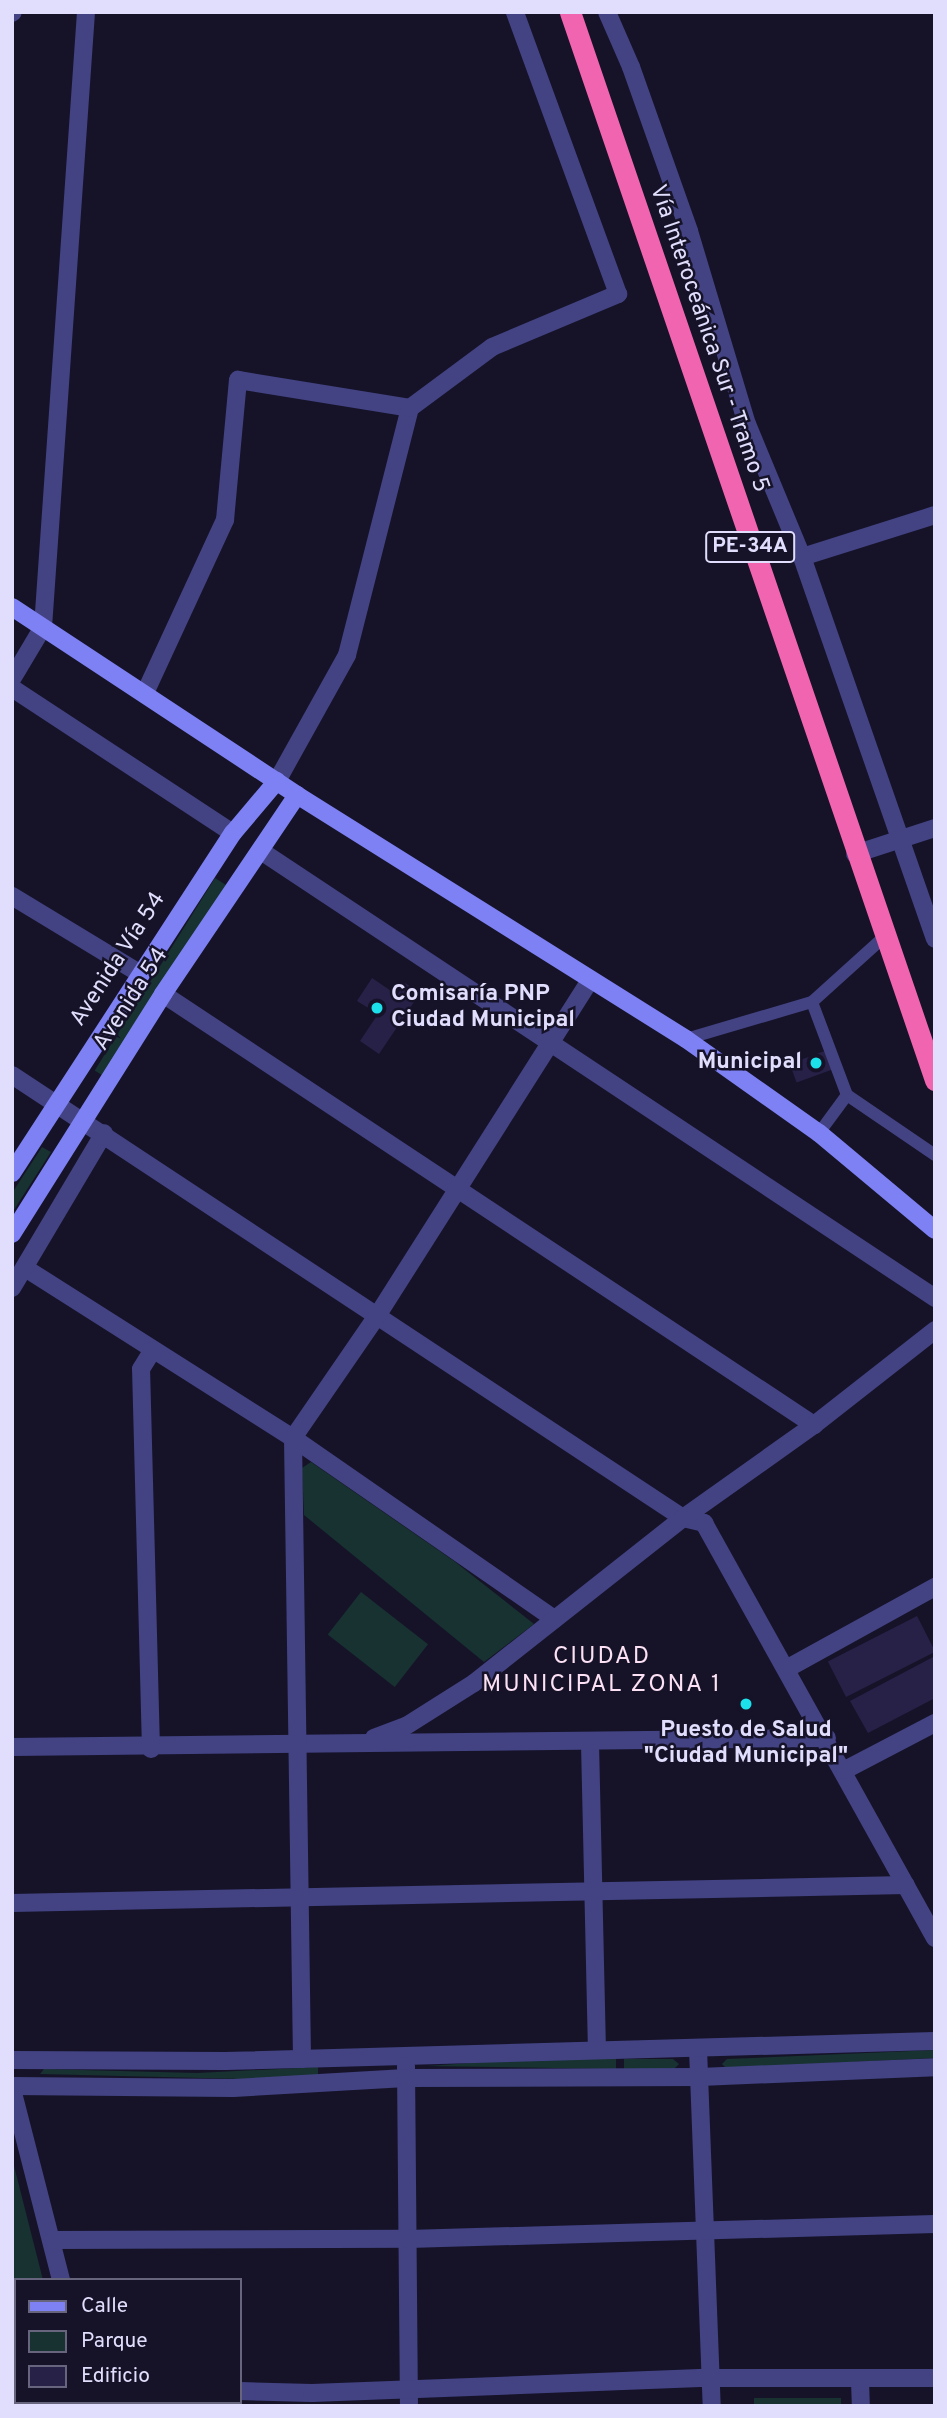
<!DOCTYPE html>
<meta charset="utf-8">
<style>
body{margin:0}
#map{position:relative;width:947px;height:2418px;overflow:hidden;background:#161329;font-family:Overpass,sans-serif}
div>[style]{position:absolute}
[style*='--x']{left:calc(var(--x)*1px);top:calc(var(--y)*1px);width:calc(var(--w)*1px);rotate:calc(var(--a)*1deg)}
.green>*{inset:0;background:#173230;transform-origin:0 0}
.building>*{inset:0;background:#272148;transform-origin:0 0}
.lane>*{height:12px;margin:-6px;padding:0 6px;transform-origin:6px;border-radius:6px;background:#434384}
.street>*{height:18px;margin:-9px;padding:0 9px;transform-origin:9px;border-radius:9px;background:#434384}
.secondary>*{height:18px;margin:-9px;padding:0 9px;transform-origin:9px;border-radius:9px;background:#7e81f3}
.highway>*{height:21px;margin:-10.5px;padding:0 10.5px;transform-origin:10.5px;border-radius:10.5px;background:#f164af}
.dots>*{width:19px;height:19px;translate:-50% -50%;box-sizing:border-box;border:4px solid #161329;border-radius:50%}
span{translate:-50% -50%;white-space:nowrap;text-align:center;line-height:1.15;-webkit-text-stroke:5px #161329;paint-order:stroke}
.shield-label span{padding:2px 5px;background:#161329;border:2px solid;border-radius:5px;-webkit-text-stroke-width:0}
.shield-label{font-size:21px;color:#e0defc;font-weight:700}
.street-label{font-size:23px;color:#e0defc}
.poi-label{font-size:23px;color:#e0defc;font-weight:700}
.left{translate:0 -50%;text-align:left}
.right{translate:-100% -50%;text-align:right}
.neighbourhood-label{font-size:24px;color:#fce0f3;letter-spacing:2px}
.frame{position:absolute;inset:0;border:14px solid #e0defc;pointer-events:none}
.legend{position:absolute;left:14px;top:2278px;width:228px;height:126px;box-sizing:border-box;background:#161329;border:2px solid #67647d;margin:0;padding:9px 12px;list-style:none;font-size:21px;color:#e0defc}
.legend li{display:flex;align-items:center;gap:14px;height:35px}
.legend b{width:35px;border:2px solid #67647d}
</style>
<div id="map">
<div class="green">
<i style="left:215px;top:878px;width:13px;height:227px;rotate:32deg"></i>
<i style="clip-path:polygon(42px 1147px,51px 1152px,12px 1213px,12px 1193px)"></i>
<i style="clip-path:polygon(311px 1462px,454px 1561px,534px 1624px,484px 1662px,304px 1515px,302px 1468px)"></i>
<i style="left:361px;top:1592px;width:85px;height:54px;rotate:38deg"></i>
<i style="clip-path:polygon(935px 2050px,935px 2058px,726px 2068px,722px 2064px,727px 2059px)"></i>
<i style="clip-path:polygon(529px 2059px,616px 2059px,616px 2069px,427px 2066px)"></i>
<i style="clip-path:polygon(624px 2059px,673px 2059px,679px 2064px,673px 2070px,624px 2069px)"></i>
<i style="clip-path:polygon(318px 2067px,318px 2076px,243px 2079px,40px 2074px,44px 2069px,197px 2073px)"></i>
<i style="clip-path:polygon(12px 2158px,43px 2280px,16px 2280px,16px 2402px,75px 2406px,12px 2406px)"></i>
<i style="left:754px;top:2398px;width:87px;height:8px"></i>
</div>
<div class="building">
<i style="clip-path:polygon(372px 978px,397px 995px,405px 983px,420px 993px,379px 1054px,360px 1041px,378px 1014px,357px 1001px)"></i>
<i style="left:833px;top:1048px;width:20px;height:46px;rotate:70deg"></i>
<i style="left:917px;top:1616px;width:40px;height:100px;rotate:63deg"></i>
<i style="clip-path:polygon(935px 1656px,935px 1698px,868px 1733px,850px 1701px)"></i>
</div>
<div class="lane">
<i style="--x:884;--y:937;--w:97;--a:137.9"></i>
<i style="--x:812;--y:1002;--w:99;--a:69.4"></i>
<i style="--x:847;--y:1095;--w:107;--a:34.3"></i>
<i style="--x:686;--y:1039;--w:131;--a:-16.4"></i>
<i style="--x:819;--y:1133;--w:47;--a:-53.6"></i>
</div>
<div class="street">
<i style="--x:607;--y:12;--w:60;--a:66.4"></i>
<i style="--x:631;--y:67;--w:174;--a:70.5"></i>
<i style="--x:689;--y:231;--w:202;--a:73.3"></i>
<i style="--x:747;--y:424;--w:144;--a:67.5"></i>
<i style="--x:802;--y:557;--w:404;--a:70.8"></i>
<i style="--x:12;--y:13;--w:1;--a:-45"></i>
<i style="--x:802;--y:557;--w:139;--a:-17.5"></i>
<i style="--x:12;--y:679;--w:61;--a:-59.2"></i>
<i style="--x:43;--y:627;--w:617;--a:-86"></i>
<i style="--x:12;--y:688;--w:264;--a:33.3"></i>
<i style="--x:145;--y:693;--w:191;--a:-65.2"></i>
<i style="--x:225;--y:520;--w:141;--a:-84.7"></i>
<i style="--x:238;--y:380;--w:174;--a:9.2"></i>
<i style="--x:277;--y:781;--w:144;--a:-60.9"></i>
<i style="--x:347;--y:655;--w:255;--a:-75.7"></i>
<i style="--x:410;--y:408;--w:102;--a:-36.6"></i>
<i style="--x:492;--y:347;--w:137;--a:-22.8"></i>
<i style="--x:618;--y:294;--w:300;--a:-110.1"></i>
<i style="--x:261;--y:851;--w:809;--a:33.55"></i>
<i style="--x:855;--y:854;--w:84;--a:-18"></i>
<i style="--x:12;--y:896;--w:149;--a:31.2"></i>
<i style="--x:163;--y:994;--w:781;--a:33.51"></i>
<i style="--x:12;--y:1075;--w:804;--a:33.43"></i>
<i style="--x:683;--y:1518;--w:22;--a:13"></i>
<i style="--x:704;--y:1523;--w:475;--a:60.9"></i>
<i style="--x:25;--y:1268;--w:317;--a:32.4"></i>
<i style="--x:293;--y:1438;--w:318;--a:34.7"></i>
<i style="--x:12;--y:1288;--w:180;--a:-59.3"></i>
<i style="--x:788;--y:1668;--w:168;--a:-28.9"></i>
<i style="--x:374;--y:1738;--w:34;--a:-21"></i>
<i style="--x:406;--y:1726;--w:80;--a:-32.3"></i>
<i style="--x:474;--y:1683;--w:266;--a:-38.3"></i>
<i style="--x:683;--y:1518;--w:161;--a:-35.4"></i>
<i style="--x:814;--y:1425;--w:154;--a:-38.1"></i>
<i style="--x:590;--y:1743;--w:306;--a:88.7"></i>
<i style="--x:12;--y:1747;--w:815;--a:-0.63"></i>
<i style="--x:151;--y:1749;--w:380;--a:-91.5"></i>
<i style="--x:141;--y:1369;--w:22;--a:-58"></i>
<i style="--x:845;--y:1770;--w:102;--a:-27.6"></i>
<i style="--x:12;--y:1903;--w:894;--a:-1.15"></i>
<i style="--x:698;--y:2049;--w:357;--a:87.8"></i>
<i style="--x:302;--y:2059;--w:621;--a:-90.83"></i>
<i style="--x:293;--y:1438;--w:148;--a:-55.5"></i>
<i style="--x:377;--y:1316;--w:397;--a:-57.6"></i>
<i style="--x:12;--y:2060;--w:213;--a:0.3"></i>
<i style="--x:225;--y:2061;--w:710;--a:-1.61"></i>
<i style="--x:406;--y:2066;--w:340;--a:89.5"></i>
<i style="--x:12;--y:2086;--w:221;--a:0.5"></i>
<i style="--x:233;--y:2088;--w:173;--a:-3.3"></i>
<i style="--x:406;--y:2078;--w:294;--a:-0.2"></i>
<i style="--x:700;--y:2077;--w:235;--a:-2.4"></i>
<i style="--x:12;--y:2089;--w:197;--a:75.6"></i>
<i style="--x:53;--y:2240;--w:355;--a:-0.2"></i>
<i style="--x:408;--y:2239;--w:527;--a:-1.63"></i>
<i style="--x:860;--y:2381;--w:25;--a:88"></i>
<i style="--x:240;--y:2391;--w:72;--a:1.6"></i>
<i style="--x:312;--y:2393;--w:388;--a:-2.2"></i>
<i style="--x:700;--y:2378;--w:235;--a:0"></i>
</div>
<div class="secondary">
<i style="--x:12;--y:607;--w:341;--a:33.4"></i>
<i style="--x:297;--y:795;--w:459;--a:32.1"></i>
<i style="--x:686;--y:1039;--w:163;--a:35.3"></i>
<i style="--x:819;--y:1133;--w:151;--a:39.9"></i>
<i style="--x:12;--y:1173;--w:406;--a:-57"></i>
<i style="--x:233;--y:833;--w:68;--a:-49.8"></i>
<i style="--x:12;--y:1234;--w:284;--a:-57.8"></i>
<i style="--x:163;--y:994;--w:240;--a:-56"></i>
</div>
<div class="highway">
<i style="--x:570;--y:12;--w:1129;--a:71.13"></i>
</div>
<div class="dots">
<i style="left:377px;top:1008px;background:#1ce0ea"></i>
<i style="left:816px;top:1063px;background:#1ce0ea"></i>
<i style="left:746px;top:1704px;background:#1ce0ea"></i>
</div>
<div class="shield-label">
<span style="left:750px;top:547px">PE-34A</span>
</div>
<div class="street-label">
<span style="left:708px;top:339px;rotate:71deg">Vía Interoceánica Sur - Tramo 5</span>
<span style="left:119px;top:960px;rotate:-57deg">Avenida Vía 54</span>
<span style="left:132px;top:1000px;rotate:-57deg">Avenida 54</span>
</div>
<div class="poi-label">
<span class="left" style="left:391px;top:1008px">Comisaría PNP<br>Ciudad Municipal</span>
<span class="right" style="left:802px;top:1063px">Municipal</span>
<span style="left:746px;top:1744px">Puesto de Salud<br>"Ciudad Municipal"</span>
</div>
<div class="neighbourhood-label">
<span style="left:602px;top:1672px">CIUDAD<br>MUNICIPAL ZONA 1</span>
</div>
<div class="frame"></div>
<ul class="legend">
<li><b style="height:9px;background:#7e81f3"></b>Calle</li>
<li><b style="height:19px;background:#173230"></b>Parque</li>
<li><b style="height:19px;background:#272148"></b>Edificio</li>
</ul>
</div>
